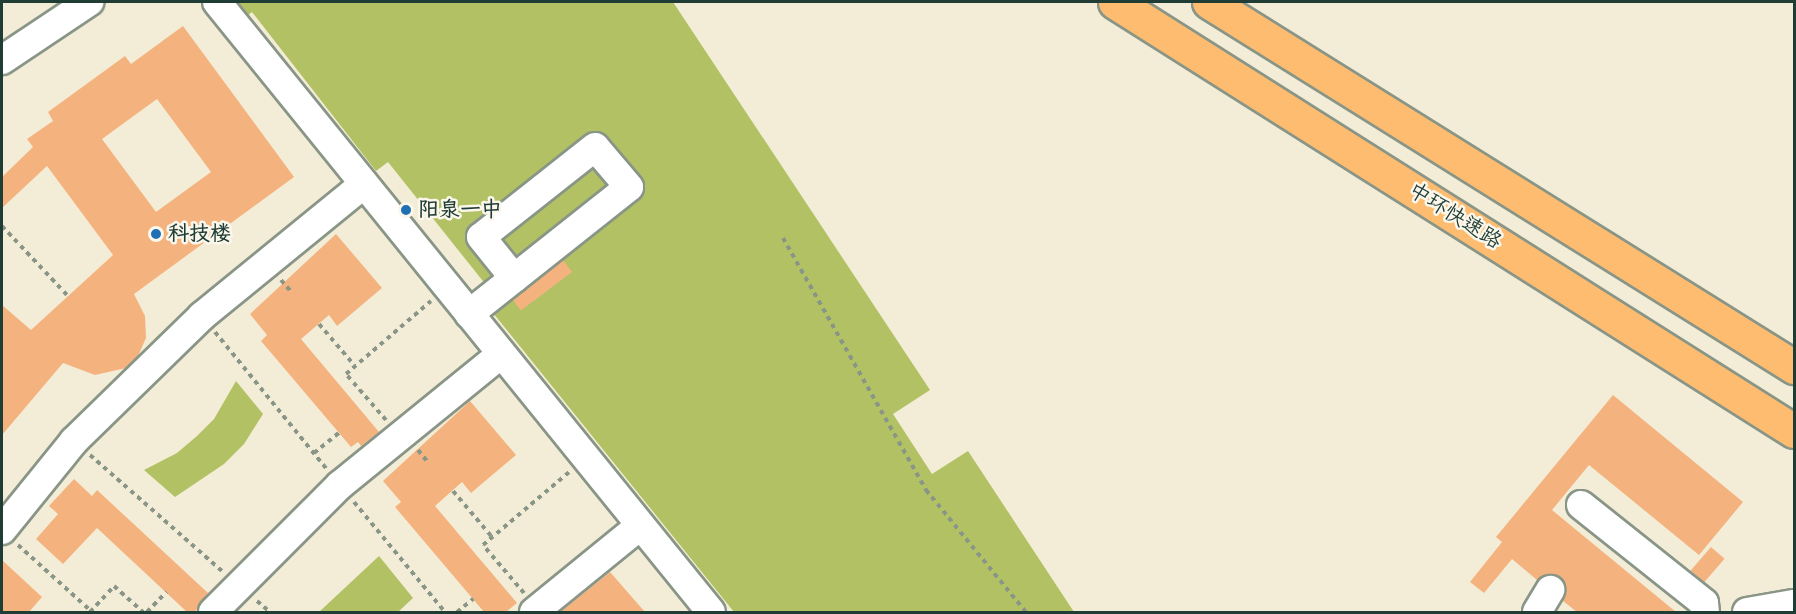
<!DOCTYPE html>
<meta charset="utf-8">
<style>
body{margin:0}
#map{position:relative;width:1796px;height:614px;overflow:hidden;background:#f3edd7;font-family:"Balsamiq Sans","LXGW WenKai TC",sans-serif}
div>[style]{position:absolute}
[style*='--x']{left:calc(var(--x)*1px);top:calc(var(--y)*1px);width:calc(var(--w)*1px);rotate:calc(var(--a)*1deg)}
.green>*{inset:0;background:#b2c164}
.building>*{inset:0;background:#f4b37e;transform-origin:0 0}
.path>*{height:4px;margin-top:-2px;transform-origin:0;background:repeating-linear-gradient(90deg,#899586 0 4.5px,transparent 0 9px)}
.roads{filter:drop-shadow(2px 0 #899586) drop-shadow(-2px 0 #899586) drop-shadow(0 2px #899586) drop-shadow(0 -2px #899586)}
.minor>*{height:28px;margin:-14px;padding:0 14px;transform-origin:14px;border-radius:14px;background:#fff}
.major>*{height:33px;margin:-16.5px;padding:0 16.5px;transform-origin:16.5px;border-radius:16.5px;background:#fdbc70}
.dots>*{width:16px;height:16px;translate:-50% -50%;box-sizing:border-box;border:3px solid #fbf7ec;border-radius:50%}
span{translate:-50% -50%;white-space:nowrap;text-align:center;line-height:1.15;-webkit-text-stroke:5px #fbf7ec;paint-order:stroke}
.poi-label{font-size:21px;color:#1f3d34;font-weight:700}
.left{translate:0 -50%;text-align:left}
.street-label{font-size:21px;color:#1f3d34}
.frame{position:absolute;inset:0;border:3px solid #1f3d34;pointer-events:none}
</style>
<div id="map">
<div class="green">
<i style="clip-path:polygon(233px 2px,673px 2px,930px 390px,893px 414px,932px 474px,968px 451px,1074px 612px,734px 612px,493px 313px,502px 305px,388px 162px,376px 171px,252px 12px,246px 17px)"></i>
<i style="clip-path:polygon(236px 381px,263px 414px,244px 444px,224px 464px,175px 497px,144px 470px,177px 453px,197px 436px,214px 419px)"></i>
<i style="clip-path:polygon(379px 556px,413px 598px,398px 612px,319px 612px)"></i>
</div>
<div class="building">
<i style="clip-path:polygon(evenodd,183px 26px,294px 177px,134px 294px,145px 316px,146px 338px,138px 356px,126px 368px,95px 375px,63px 363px,2px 435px,2px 305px,31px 330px,113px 255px,47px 166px,2px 208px,2px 177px,33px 147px,27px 139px,53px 121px,48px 112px,125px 56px,131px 64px,183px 26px,157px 99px,211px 172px,156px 212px,102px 139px,157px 99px)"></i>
<i style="clip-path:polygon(336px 234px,382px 288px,337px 326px,329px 315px,301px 339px,379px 432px,361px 446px,358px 442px,351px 447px,261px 341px,267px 335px,250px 314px)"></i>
<i style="left:563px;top:260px;width:15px;height:64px;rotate:53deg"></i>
<i style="clip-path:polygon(1613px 395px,1743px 502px,1699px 555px,1589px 465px,1552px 510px,1676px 612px,1577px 612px,1563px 601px,1566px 590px,1559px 576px,1550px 574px,1537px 580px,1512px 559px,1484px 593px,1470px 582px,1502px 542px,1496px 537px)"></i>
<i style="clip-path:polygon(470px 401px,516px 455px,471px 493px,462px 482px,435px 506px,517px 603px,506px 612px,484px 612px,395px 507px,401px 502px,383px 481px)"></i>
<i style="clip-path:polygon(74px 479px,92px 496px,97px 490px,208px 593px,195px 612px,187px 612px,97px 528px,63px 564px,36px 539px,58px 514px,49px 506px)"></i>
<i style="left:1711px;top:547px;width:18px;height:31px;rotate:41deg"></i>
<i style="clip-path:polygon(2px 560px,42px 597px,29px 612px,2px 612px)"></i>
<i style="clip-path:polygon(610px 572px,645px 612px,560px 612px)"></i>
</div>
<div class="path">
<i style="--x:2;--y:226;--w:96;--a:46.7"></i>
<i style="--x:783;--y:238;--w:290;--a:60.4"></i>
<i style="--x:926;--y:490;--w:158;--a:50.7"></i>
<i style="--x:281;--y:280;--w:18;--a:49"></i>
<i style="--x:319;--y:324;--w:55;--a:49.4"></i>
<i style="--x:215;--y:332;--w:176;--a:50.8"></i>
<i style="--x:386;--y:420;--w:61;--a:-131"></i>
<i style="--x:346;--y:374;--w:112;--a:-40.7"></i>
<i style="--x:418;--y:450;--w:14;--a:51"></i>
<i style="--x:314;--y:453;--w:32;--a:-39"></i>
<i style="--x:90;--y:455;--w:176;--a:41.3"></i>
<i style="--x:453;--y:491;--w:60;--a:49.7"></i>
<i style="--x:354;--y:502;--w:143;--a:50.4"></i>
<i style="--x:18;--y:545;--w:98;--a:42.1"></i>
<i style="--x:524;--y:593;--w:63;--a:-130.5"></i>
<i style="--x:483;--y:545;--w:113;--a:-40.3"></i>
<i style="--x:257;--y:601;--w:17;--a:40"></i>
<i style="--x:90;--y:612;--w:35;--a:-47"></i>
<i style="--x:114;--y:586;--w:39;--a:42"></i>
<i style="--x:147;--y:612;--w:28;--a:-46"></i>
<i style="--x:457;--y:612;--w:21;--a:-39"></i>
</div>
<div class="roads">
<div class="minor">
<i style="--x:217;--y:2;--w:785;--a:51"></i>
<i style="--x:2;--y:60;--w:105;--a:-33.7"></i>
<i style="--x:469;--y:314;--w:204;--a:-38.4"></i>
<i style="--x:629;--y:187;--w:52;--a:-130.4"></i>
<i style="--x:595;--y:147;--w:145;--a:141.7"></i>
<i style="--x:481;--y:237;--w:53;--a:51.2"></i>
<i style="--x:1581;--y:505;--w:157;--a:38.5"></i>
<i style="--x:1704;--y:603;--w:9;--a:84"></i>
<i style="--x:2;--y:530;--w:114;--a:-51"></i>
<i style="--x:74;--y:441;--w:179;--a:-44.3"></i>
<i style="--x:202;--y:316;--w:209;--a:-39.2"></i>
<i style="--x:213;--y:612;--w:180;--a:-45"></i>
<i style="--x:340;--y:485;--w:208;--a:-39.1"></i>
<i style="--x:534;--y:612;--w:136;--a:-39.1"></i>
<i style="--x:1537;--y:612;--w:26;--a:-59"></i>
<i style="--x:1747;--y:612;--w:48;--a:-9.7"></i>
</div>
<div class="major">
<i style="--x:1115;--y:2;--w:803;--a:32.29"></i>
<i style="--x:1209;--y:2;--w:690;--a:31.96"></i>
</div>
</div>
<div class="dots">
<i style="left:406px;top:210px;background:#1f6fb2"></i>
<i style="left:156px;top:234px;background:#1f6fb2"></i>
</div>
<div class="poi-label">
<span class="left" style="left:418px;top:210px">阳泉一中</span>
<span class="left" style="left:168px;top:234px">科技楼</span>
</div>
<div class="street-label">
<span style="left:1455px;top:216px;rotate:32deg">中环快速路</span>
</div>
<div class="frame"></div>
</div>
